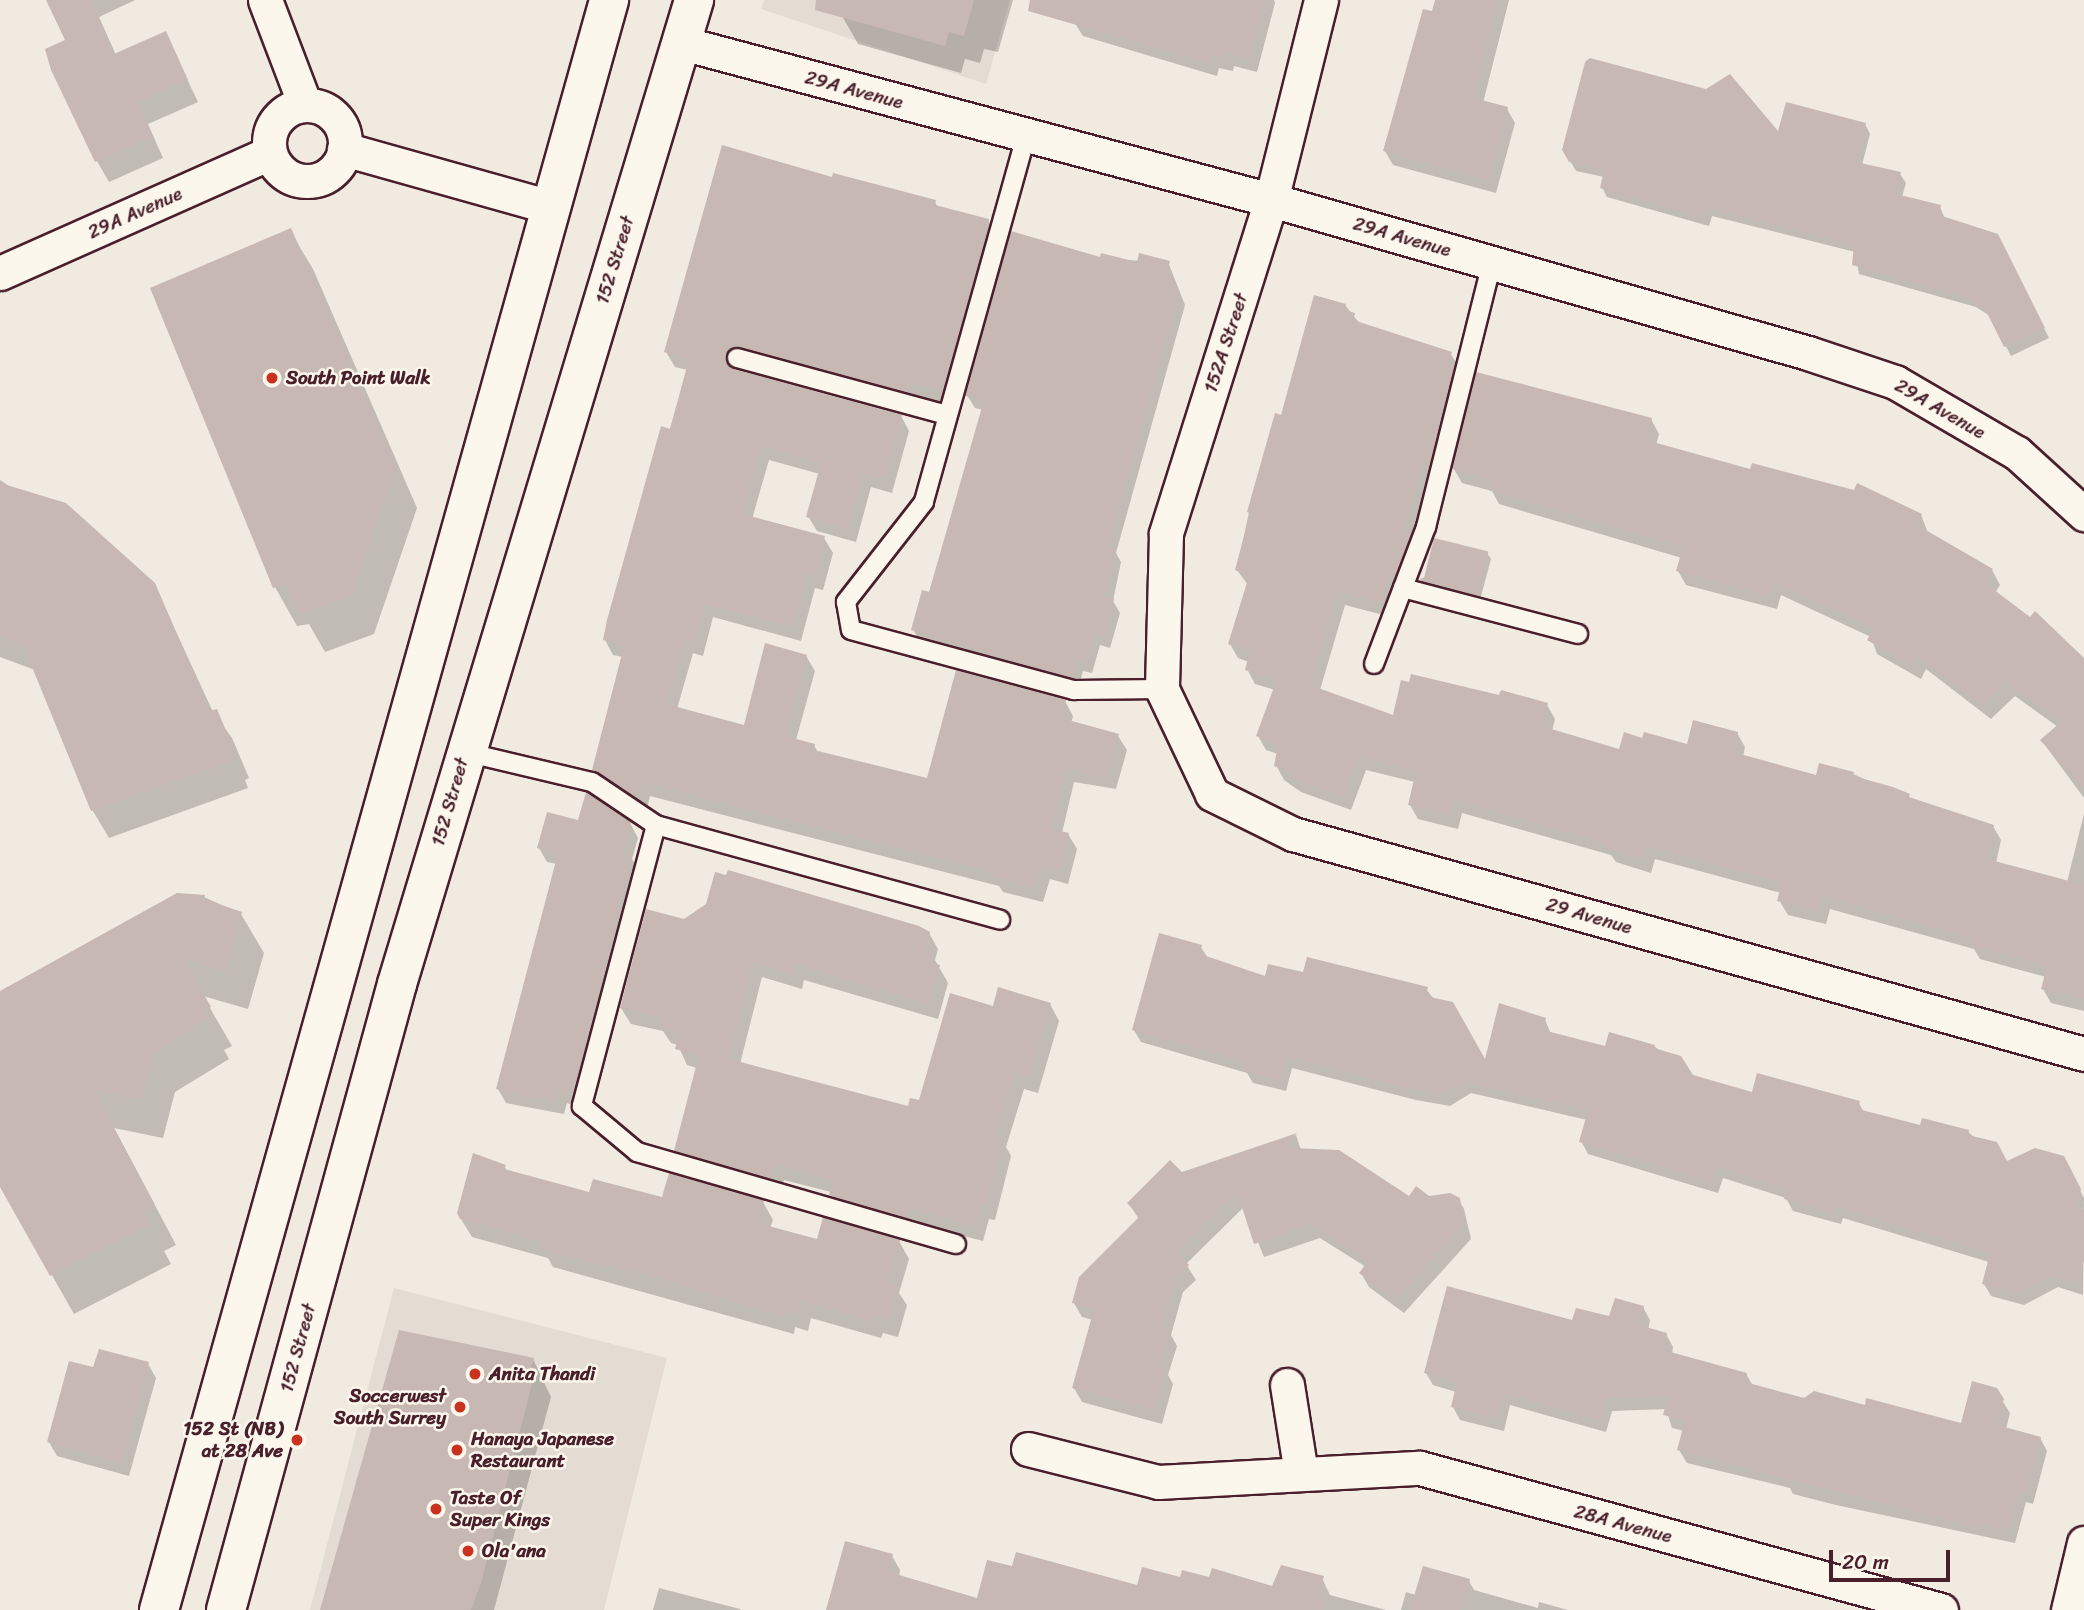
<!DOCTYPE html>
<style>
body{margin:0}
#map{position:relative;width:2084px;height:1610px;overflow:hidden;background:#f0eae0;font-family:Sriracha,sans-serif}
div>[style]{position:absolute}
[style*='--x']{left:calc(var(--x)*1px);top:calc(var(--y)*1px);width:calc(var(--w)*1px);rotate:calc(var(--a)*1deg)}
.built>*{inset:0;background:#e4dbd2}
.shadow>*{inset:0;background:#0003}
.building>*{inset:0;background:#c8b8b3;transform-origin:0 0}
.roads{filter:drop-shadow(2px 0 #4a1f2b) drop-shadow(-2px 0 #4a1f2b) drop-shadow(0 2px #4a1f2b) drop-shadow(0 -2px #4a1f2b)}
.service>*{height:18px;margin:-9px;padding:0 9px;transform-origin:9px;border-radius:9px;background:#fbf7ec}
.minor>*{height:33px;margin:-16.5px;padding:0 16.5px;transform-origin:16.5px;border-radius:16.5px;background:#fbf7ec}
.minor>.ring{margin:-16.5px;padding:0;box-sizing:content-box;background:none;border:33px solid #fbf7ec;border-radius:50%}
.secondary>*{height:38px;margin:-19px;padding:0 19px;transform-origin:19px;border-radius:19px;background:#fbf7ec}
.dots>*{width:19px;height:19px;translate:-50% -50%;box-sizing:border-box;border:4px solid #fbf7ec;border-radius:50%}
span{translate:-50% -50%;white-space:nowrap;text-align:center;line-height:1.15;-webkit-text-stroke:5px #fbf7ec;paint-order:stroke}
.street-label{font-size:19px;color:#4a1f2b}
.poi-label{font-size:19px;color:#4a1f2b;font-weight:700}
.left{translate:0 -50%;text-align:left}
.right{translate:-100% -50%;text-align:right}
.scale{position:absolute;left:1829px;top:1550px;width:121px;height:32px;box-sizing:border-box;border:4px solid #4a1f2b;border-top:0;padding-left:9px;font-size:21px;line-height:24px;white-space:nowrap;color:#4a1f2b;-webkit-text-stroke:5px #fbf7ec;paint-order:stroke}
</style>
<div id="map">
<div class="built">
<i style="clip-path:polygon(764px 0,1010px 0,986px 84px,761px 9px)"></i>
<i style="clip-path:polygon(394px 1288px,667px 1358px,604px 1610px,310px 1610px)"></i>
</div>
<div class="shadow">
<i style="clip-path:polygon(49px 0,135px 0,99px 17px,116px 55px,165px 33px,198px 102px,148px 124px,163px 158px,109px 182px,97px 161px,68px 41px)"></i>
<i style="clip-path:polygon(833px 0,1013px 0,998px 52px,984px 49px,980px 63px,965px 59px,961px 73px,858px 44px)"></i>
<i style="clip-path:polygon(1080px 0,1274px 0,1275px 3px,1257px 72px,1234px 66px,1233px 71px,1219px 68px,1217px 76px,1083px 36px,1074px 22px)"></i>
<i style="clip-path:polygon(1437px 0,1509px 0,1483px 103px,1507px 109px,1515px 123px,1496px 193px,1393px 165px,1385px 151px)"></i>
<i style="clip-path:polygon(1865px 124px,1870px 134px,1862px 165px,1900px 174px,1906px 183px,1902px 197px,1940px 207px,1945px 219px,2002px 245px,2049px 338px,2011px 356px,1990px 316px,1976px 307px,1859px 274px,1855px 252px,1712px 216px,1709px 226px,1607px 197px,1602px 187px,1604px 177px,1576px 171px,1564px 150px)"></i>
<i style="clip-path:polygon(833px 179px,935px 202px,938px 208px,988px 220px,997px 235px,951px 404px,919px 397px,916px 407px,736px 365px,735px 371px,901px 416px,909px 431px,892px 493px,871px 487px,856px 542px,817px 531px,808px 516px,820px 474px,769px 460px,752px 519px,824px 538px,833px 553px,823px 590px,815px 588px,801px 641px,713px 617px,703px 656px,693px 653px,677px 709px,745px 727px,806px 656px,815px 671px,796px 740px,814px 745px,818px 753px,929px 780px,1065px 701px,1073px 716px,1071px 723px,1118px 736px,1127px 750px,1116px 789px,1074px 782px,1062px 833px,1068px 834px,1077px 849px,1068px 884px,1050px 879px,1043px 902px,1003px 892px,999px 886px,650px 796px,646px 812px,602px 785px,593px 770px,623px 657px,613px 655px,605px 640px,688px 370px,675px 367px,666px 352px)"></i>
<i style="clip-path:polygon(290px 231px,313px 269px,417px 508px,374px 634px,325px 652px,309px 624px,297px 626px,275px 587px)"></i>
<i style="clip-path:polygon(1102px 259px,1168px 262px,1185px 305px,1116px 553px,1121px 562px,1113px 601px,1120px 613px,1110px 648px,1100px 645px,1092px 673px,1083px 671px,1078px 689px,920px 642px,913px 629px,930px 594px,983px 410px,975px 408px,967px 395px)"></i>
<i style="clip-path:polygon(1345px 305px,1360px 324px,1450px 353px,1459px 367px,1438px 477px,1429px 474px,1391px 617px,1345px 605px,1320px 690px,1394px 717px,1500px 697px,1547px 705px,1555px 719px,1552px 731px,1620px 751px,1643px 740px,1688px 746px,1737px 733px,1745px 747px,1743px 757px,1817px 777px,1853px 774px,1912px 800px,1993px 826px,2001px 840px,1996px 863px,2067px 882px,2084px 814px,2084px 1011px,2051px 1003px,2043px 989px,2046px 977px,1980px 959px,1974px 949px,1830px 909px,1826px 924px,1788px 915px,1779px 900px,1781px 893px,1655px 859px,1651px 873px,1616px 862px,1611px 855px,1462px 813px,1458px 829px,1418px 819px,1410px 805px,1415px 782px,1366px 770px,1351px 810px,1301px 792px,1284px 780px,1276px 765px,1278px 754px,1266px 750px,1258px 736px,1275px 690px,1255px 684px,1247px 669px,1249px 662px,1238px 658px,1230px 644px,1248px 585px,1237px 570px,1249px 512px,1282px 417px)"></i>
<i style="clip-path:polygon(1651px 419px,1659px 434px,1656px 445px,1921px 515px,1928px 533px,1992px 570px,2000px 585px,1995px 593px,2084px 664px,2084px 798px,2042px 741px,2058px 727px,2015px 696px,1991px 719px,1926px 669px,1921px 679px,1877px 654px,1871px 637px,1781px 595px,1777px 609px,1686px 585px,1678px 571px,1682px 558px,1499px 504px,1492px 491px,1462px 483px,1454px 469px)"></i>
<i style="clip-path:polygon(0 480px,154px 584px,213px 712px,232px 738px,249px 778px,245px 780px,248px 788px,109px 838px,93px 811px,35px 670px,0 657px)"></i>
<i style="clip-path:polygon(1487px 553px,1491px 559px,1480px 600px,1424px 586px,1420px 579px)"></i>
<i style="clip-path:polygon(580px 823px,630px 823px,638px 838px,632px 859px,639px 871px,576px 1106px,567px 1103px,564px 1114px,506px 1103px,498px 1089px,557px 864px,547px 862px,539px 848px)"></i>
<i style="clip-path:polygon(204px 897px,241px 914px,264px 953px,248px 1009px,203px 996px,232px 1046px,224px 1050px,229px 1059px,175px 1092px,163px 1138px,114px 1128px,176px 1245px,164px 1251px,171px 1264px,74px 1314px,0 1184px,0 994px)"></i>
<i style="clip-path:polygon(684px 921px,929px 933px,938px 949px,935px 960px,948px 983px,938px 1019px,804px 980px,802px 989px,762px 977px,740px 1064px,909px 1108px,920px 1102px,994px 1008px,1050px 1004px,1059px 1021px,1038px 1093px,1024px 1089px,1006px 1147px,1011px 1156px,995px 1220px,989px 1219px,983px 1241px,918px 1224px,915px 1233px,840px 1212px,831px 1192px,784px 1180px,779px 1194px,685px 1167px,676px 1151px,697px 1068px,687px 1065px,678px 1045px,671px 1043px,663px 1031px,631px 1024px,621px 1008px)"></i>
<i style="clip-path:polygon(1200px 946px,1208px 958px,1266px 979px,1304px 974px,1426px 989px,1485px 1064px,1545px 1020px,1551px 1034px,1606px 1049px,1654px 1046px,1692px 1077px,1753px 1095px,1858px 1102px,1864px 1112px,1921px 1127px,1968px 1132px,2006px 1163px,2070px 1171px,2084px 1198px,2083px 1295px,2058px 1287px,2024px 1305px,1991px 1296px,1984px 1284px,1989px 1262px,1843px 1218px,1841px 1224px,1793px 1211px,1786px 1198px,1723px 1178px,1718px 1193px,1588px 1154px,1581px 1141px,1587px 1120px,1471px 1093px,1450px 1106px,1416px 1100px,1292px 1068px,1286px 1091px,1253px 1083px,1247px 1073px,1141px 1042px,1134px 1030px)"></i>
<i style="clip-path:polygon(1296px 1135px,1301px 1150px,1409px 1198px,1459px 1200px,1464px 1209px,1464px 1233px,1464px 1209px,1471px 1239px,1404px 1313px,1369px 1287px,1361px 1273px,1366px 1267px,1320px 1238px,1264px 1257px,1244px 1207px,1186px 1264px,1196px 1280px,1183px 1292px,1171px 1335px,1177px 1346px,1168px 1375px,1173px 1384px,1162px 1424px,1082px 1402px,1074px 1388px,1093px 1320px,1082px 1317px,1074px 1303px,1139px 1219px,1129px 1204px,1181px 1174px)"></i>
<i style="clip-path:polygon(504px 1166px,508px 1172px,590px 1194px,763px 1202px,773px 1220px,770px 1228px,818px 1241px,899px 1241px,909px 1259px,899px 1293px,907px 1305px,898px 1337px,883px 1333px,881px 1338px,811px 1318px,808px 1331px,795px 1327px,794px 1334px,553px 1267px,548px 1258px,472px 1237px,461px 1219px)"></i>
<i style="clip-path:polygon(1643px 1307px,1650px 1320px,1648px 1330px,1666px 1334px,1673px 1347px,1672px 1354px,1746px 1374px,1753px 1386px,1804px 1400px,1962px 1426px,2002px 1400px,2010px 1413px,2006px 1429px,2040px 1438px,2047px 1451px,2033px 1504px,2026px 1502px,2015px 1543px,1836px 1505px,1793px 1494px,1790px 1488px,1687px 1463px,1679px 1450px,1684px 1431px,1672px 1428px,1666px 1409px,1612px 1411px,1606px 1432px,1510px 1405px,1504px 1431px,1460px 1420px,1453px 1407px,1456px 1392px,1433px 1385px,1426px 1373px,1574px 1322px,1611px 1318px)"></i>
<i style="clip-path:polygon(533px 1359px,551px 1397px,494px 1610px,323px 1610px)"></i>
<i style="clip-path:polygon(148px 1364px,156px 1378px,129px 1476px,57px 1456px,49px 1442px,94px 1370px)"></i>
<i style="clip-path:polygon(892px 1556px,900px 1570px,899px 1577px,951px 1610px,826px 1610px)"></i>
<i style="clip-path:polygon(1013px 1568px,1138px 1587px,1182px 1579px,1273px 1588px,1322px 1578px,1330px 1595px,1386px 1610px,975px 1610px)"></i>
<i style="clip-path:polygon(1469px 1581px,1474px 1590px,1538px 1608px,1539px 1602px,1568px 1610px,1401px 1610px,1406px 1592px,1416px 1595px)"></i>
<i style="clip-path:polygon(659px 1588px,740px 1609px,741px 1610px,653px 1610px)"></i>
</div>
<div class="building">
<i style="clip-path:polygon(46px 0,90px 0,114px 54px,166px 31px,188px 80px,137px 102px,152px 137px,95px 162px,51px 70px,45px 49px,65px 40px)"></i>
<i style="clip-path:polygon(816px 0,974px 0,964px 36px,949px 32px,945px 46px,815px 10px)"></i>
<i style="clip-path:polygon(1030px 0,1265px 0,1249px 59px,1226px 53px,1225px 58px,1212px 54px,1209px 63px,1028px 11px)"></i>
<i style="clip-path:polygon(1435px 0,1497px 0,1474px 98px,1508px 107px,1489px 180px,1383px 151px,1423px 9px,1432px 11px)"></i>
<i style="clip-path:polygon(1590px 58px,1706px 89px,1730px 74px,1778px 131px,1786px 102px,1866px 123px,1856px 162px,1901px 172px,1896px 194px,1941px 205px,1939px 215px,1998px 234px,2045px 328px,2004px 347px,1984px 307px,1972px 304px,1972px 299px,1852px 265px,1854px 245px,1707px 208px,1704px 218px,1600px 188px,1604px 170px,1569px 162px,1562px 150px,1585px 62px)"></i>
<i style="clip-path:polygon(722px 145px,832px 177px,833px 173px,936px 200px,935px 205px,989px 219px,989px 225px,943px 390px,911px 383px,908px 393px,740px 347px,729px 350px,726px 362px,734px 369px,902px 415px,884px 479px,863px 473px,848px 529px,806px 517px,821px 463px,761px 446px,742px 514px,825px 536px,815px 576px,807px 574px,793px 627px,705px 604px,695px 642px,685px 639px,666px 704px,744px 725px,765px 643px,807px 655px,785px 736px,815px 744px,814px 750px,927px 778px,956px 670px,1066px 700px,1061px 718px,1119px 734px,1108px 774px,1100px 777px,1066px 768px,1051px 829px,1069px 833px,1060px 870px,1042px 865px,1035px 888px,992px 877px,994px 872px,642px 782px,637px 799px,592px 770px,624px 646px,603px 640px,607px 620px,661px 426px,670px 429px,689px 359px,664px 352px)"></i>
<i style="clip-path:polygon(291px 228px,396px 467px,352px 595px,301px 614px,287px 585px,273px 588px,150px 288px)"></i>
<i style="clip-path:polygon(1011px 231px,1100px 257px,1101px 253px,1137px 262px,1139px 253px,1170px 261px,1167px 271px,1179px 291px,1108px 546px,1115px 548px,1104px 597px,1114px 599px,1104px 636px,1094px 633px,1085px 662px,1077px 659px,1072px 678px,911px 630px,922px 590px,929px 592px,984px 400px,965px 396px)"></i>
<i style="clip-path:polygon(1314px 295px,1346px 304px,1345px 310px,1355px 313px,1353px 320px,1452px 352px,1448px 364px,1454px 366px,1430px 463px,1422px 461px,1404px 530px,1412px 532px,1396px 574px,1391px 573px,1383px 604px,1337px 591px,1310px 685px,1393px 715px,1401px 680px,1409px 682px,1411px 674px,1499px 695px,1501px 690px,1548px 703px,1541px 726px,1619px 749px,1624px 732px,1642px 738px,1644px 732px,1687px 744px,1693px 720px,1738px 732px,1733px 752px,1816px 775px,1819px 763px,1854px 772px,1853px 776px,1893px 787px,1910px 794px,1909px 797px,1994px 825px,1987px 859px,2084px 885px,2084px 998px,2041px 989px,2047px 966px,1969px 945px,1972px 938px,1822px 896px,1818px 911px,1777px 901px,1782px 882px,1648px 846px,1644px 859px,1605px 848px,1607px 843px,1454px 800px,1450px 815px,1408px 805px,1416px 771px,1358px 757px,1343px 797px,1291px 778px,1292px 773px,1274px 766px,1278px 744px,1256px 736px,1277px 679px,1245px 670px,1250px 651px,1228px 644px,1249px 576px,1235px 570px,1250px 513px,1247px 512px,1275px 413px,1281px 415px)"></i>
<i style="clip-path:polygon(1476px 372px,1652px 418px,1646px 440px,1750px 469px,1752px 463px,1854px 490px,1857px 483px,1922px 514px,1917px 525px,1993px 569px,1985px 583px,2030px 617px,2035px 611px,2084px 658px,2084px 788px,2040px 740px,2061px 722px,2006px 682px,1982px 706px,1918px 656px,1912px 666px,1867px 640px,1874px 628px,1773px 582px,1769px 596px,1676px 571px,1683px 547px,1489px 490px,1492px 480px,1452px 469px)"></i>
<i style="clip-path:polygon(0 483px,66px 503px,155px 583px,210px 711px,217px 709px,234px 750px,230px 752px,233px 760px,91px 811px,23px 645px,0 635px)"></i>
<i style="left:1434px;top:538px;width:56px;height:44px;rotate:14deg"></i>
<i style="clip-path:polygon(586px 792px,631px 822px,623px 853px,632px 855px,575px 1088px,570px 1087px,568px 1093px,559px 1090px,557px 1101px,540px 1096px,539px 1100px,496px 1089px,558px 853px,537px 848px,547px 812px,578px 820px)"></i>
<i style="clip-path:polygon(728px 870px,919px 926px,930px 932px,925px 950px,932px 952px,929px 962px,940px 965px,929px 1004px,795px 964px,793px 974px,753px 962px,729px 1059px,908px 1106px,910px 1098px,919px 1100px,950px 993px,993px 1006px,998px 987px,1051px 1003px,1029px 1077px,1015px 1073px,995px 1136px,1003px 1138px,986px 1205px,980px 1203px,975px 1226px,909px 1208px,906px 1218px,829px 1195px,833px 1180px,775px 1164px,771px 1179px,674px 1151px,699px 1055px,675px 1049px,680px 1032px,659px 1027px,662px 1017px,620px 1008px,646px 909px,684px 919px,706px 904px,715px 872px,726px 875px)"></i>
<i style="clip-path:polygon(177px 893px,205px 895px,204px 899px,242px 912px,226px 971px,184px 959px,211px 1007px,203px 1011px,208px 1019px,154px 1053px,141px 1100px,94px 1090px,155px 1205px,143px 1212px,150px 1224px,50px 1276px,0 1187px,0 991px)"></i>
<i style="clip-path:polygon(1159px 933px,1202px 945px,1200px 954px,1265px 976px,1268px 964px,1303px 972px,1307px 957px,1428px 987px,1425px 996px,1453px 1002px,1485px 1059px,1499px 1003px,1546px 1018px,1543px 1030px,1605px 1046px,1609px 1032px,1655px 1045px,1654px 1048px,1681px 1056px,1693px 1075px,1752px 1092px,1757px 1073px,1860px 1101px,1858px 1109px,1920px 1125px,1922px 1118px,1969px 1130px,1968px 1135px,1997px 1142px,2007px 1161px,2035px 1148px,2064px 1156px,2081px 1189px,2076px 1207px,2084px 1209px,2084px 1260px,2077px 1283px,2051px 1276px,2017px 1293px,1982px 1284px,1990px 1253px,1836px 1207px,1834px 1213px,1784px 1199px,1787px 1189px,1716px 1166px,1711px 1181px,1579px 1142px,1588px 1110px,1464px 1082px,1442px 1094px,1408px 1088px,1286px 1056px,1280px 1080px,1244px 1071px,1246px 1062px,1132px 1030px)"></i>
<i style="clip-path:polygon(1297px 1133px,1289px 1140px,1292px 1148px,1339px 1150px,1409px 1196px,1416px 1186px,1429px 1196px,1450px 1193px,1460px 1198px,1464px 1224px,1396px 1300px,1359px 1273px,1368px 1261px,1311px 1224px,1254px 1244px,1237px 1192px,1176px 1252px,1189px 1265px,1176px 1278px,1161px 1327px,1170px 1330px,1160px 1366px,1166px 1368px,1155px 1410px,1072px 1388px,1094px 1309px,1072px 1303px,1079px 1277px,1140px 1216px,1127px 1203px,1170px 1160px,1182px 1172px)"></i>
<i style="clip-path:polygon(473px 1153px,506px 1165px,504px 1169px,589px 1192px,593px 1179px,662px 1197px,669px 1173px,764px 1200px,757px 1223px,817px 1239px,823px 1217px,900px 1240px,887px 1283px,898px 1286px,888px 1320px,873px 1316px,872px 1321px,802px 1301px,798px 1314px,786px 1310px,784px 1317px,666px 1280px,541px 1250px,543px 1242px,460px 1219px,457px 1213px)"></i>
<i style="clip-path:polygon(1447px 1286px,1572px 1320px,1576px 1308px,1609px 1316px,1615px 1298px,1644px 1306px,1639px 1325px,1667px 1333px,1663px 1350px,1747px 1373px,1745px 1382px,1804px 1398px,1814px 1391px,1865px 1405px,1866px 1398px,1961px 1423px,1972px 1381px,1997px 1388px,2004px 1399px,1997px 1425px,2041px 1437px,2026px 1492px,2020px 1490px,2008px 1531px,1983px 1525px,1982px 1529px,1677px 1450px,1685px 1420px,1663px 1415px,1668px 1396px,1605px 1398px,1600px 1420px,1504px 1393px,1497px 1419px,1451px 1407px,1457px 1382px,1424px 1373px)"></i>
<i style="clip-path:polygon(399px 1330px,534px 1358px,531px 1367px,536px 1368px,481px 1583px,471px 1610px,320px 1610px)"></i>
<i style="clip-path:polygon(99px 1349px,149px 1362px,122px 1463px,47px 1442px,69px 1361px,93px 1367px)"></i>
<i style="clip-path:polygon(845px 1541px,893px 1554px,889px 1572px,977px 1598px,987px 1560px,1012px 1566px,1016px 1552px,1137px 1585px,1142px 1567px,1180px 1577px,1182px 1570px,1209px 1577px,1212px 1568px,1272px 1586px,1281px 1565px,1324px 1576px,1317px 1599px,1324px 1601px,1323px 1610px,826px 1610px)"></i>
<i style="clip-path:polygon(1423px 1566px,1470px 1579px,1461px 1610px,1410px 1610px)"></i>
</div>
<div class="roads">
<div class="service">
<i style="--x:1026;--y:136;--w:380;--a:105.6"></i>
<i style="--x:924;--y:502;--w:127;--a:128"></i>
<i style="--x:846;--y:602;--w:28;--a:80"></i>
<i style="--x:851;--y:630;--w:231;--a:15.1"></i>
<i style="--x:1074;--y:690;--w:88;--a:-0.7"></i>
<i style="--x:737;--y:358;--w:218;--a:15.2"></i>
<i style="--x:1403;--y:588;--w:181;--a:14.7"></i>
<i style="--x:1374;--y:664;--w:147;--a:-69.2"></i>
<i style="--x:1426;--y:527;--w:273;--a:-76"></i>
<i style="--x:465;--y:752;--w:130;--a:13.3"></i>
<i style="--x:592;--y:782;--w:77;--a:33.9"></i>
<i style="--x:656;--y:825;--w:357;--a:15.4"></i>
<i style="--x:656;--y:825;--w:291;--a:104.8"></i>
<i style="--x:582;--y:1106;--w:72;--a:39.9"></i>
<i style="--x:637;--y:1152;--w:332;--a:16.1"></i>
</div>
<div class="minor">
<i style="--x:265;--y:0;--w:112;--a:69.1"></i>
<i style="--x:1321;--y:0;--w:206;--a:104"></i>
<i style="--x:1271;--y:200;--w:350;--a:107.5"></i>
<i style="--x:1166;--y:534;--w:155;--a:91.5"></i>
<i style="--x:1162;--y:689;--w:116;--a:64.5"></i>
<i style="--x:1212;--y:794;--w:90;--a:26.3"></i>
<i style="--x:1293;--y:834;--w:821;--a:15.54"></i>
<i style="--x:682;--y:43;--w:610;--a:14.93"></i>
<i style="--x:1271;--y:200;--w:558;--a:15.9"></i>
<i style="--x:1808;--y:353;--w:92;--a:18.4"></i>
<i style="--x:1895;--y:382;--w:141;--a:30.2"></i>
<i style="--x:2017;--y:453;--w:91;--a:42.3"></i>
<i class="ring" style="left:269px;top:105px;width:43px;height:43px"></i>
<i style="--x:344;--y:149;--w:215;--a:15.7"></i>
<i style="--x:0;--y:273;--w:295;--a:-24"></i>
<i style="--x:1287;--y:1385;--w:89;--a:81"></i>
<i style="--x:1028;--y:1449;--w:134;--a:14.2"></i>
<i style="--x:1158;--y:1482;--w:262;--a:-3.1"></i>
<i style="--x:1420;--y:1468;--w:540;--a:15.25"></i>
<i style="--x:2068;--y:1610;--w:69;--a:-76.6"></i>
</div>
<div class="secondary">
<i style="--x:159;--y:1610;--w:1672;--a:-74.38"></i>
<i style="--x:226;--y:1610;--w:649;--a:-74.72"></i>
<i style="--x:397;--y:984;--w:1028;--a:-73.2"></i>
</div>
</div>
<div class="dots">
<i style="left:272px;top:378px;background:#c8321e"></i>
<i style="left:475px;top:1374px;background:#c8321e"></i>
<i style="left:460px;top:1407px;background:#c8321e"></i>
<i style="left:297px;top:1440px;background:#c8321e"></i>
<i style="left:457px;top:1450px;background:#c8321e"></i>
<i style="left:436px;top:1509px;background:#c8321e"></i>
<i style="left:468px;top:1551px;background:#c8321e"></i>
</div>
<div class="street-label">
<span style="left:854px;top:90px;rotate:15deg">29A Avenue</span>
<span style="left:135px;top:213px;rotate:-24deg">29A Avenue</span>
<span style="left:1402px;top:237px;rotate:16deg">29A Avenue</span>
<span style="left:615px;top:260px;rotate:-73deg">152 Street</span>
<span style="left:1226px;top:343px;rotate:-72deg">152A Street</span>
<span style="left:1940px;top:409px;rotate:30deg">29A Avenue</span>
<span style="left:450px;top:802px;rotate:-74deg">152 Street</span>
<span style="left:1589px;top:916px;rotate:16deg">29 Avenue</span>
<span style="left:298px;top:1348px;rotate:-75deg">152 Street</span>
<span style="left:1623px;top:1524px;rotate:15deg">28A Avenue</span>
</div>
<div class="poi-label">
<span class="left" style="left:286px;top:378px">South Point Walk</span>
<span class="left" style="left:489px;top:1374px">Anita Thandi</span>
<span class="right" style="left:446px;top:1407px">Soccerwest<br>South Surrey</span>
<span class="right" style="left:283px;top:1440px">152 St (NB)<br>at 28 Ave</span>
<span class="left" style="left:471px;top:1450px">Hanaya Japanese<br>Restaurant</span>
<span class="left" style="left:450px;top:1509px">Taste Of<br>Super Kings</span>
<span class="left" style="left:482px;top:1551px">Ola'ana</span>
</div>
<div class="scale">20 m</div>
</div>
